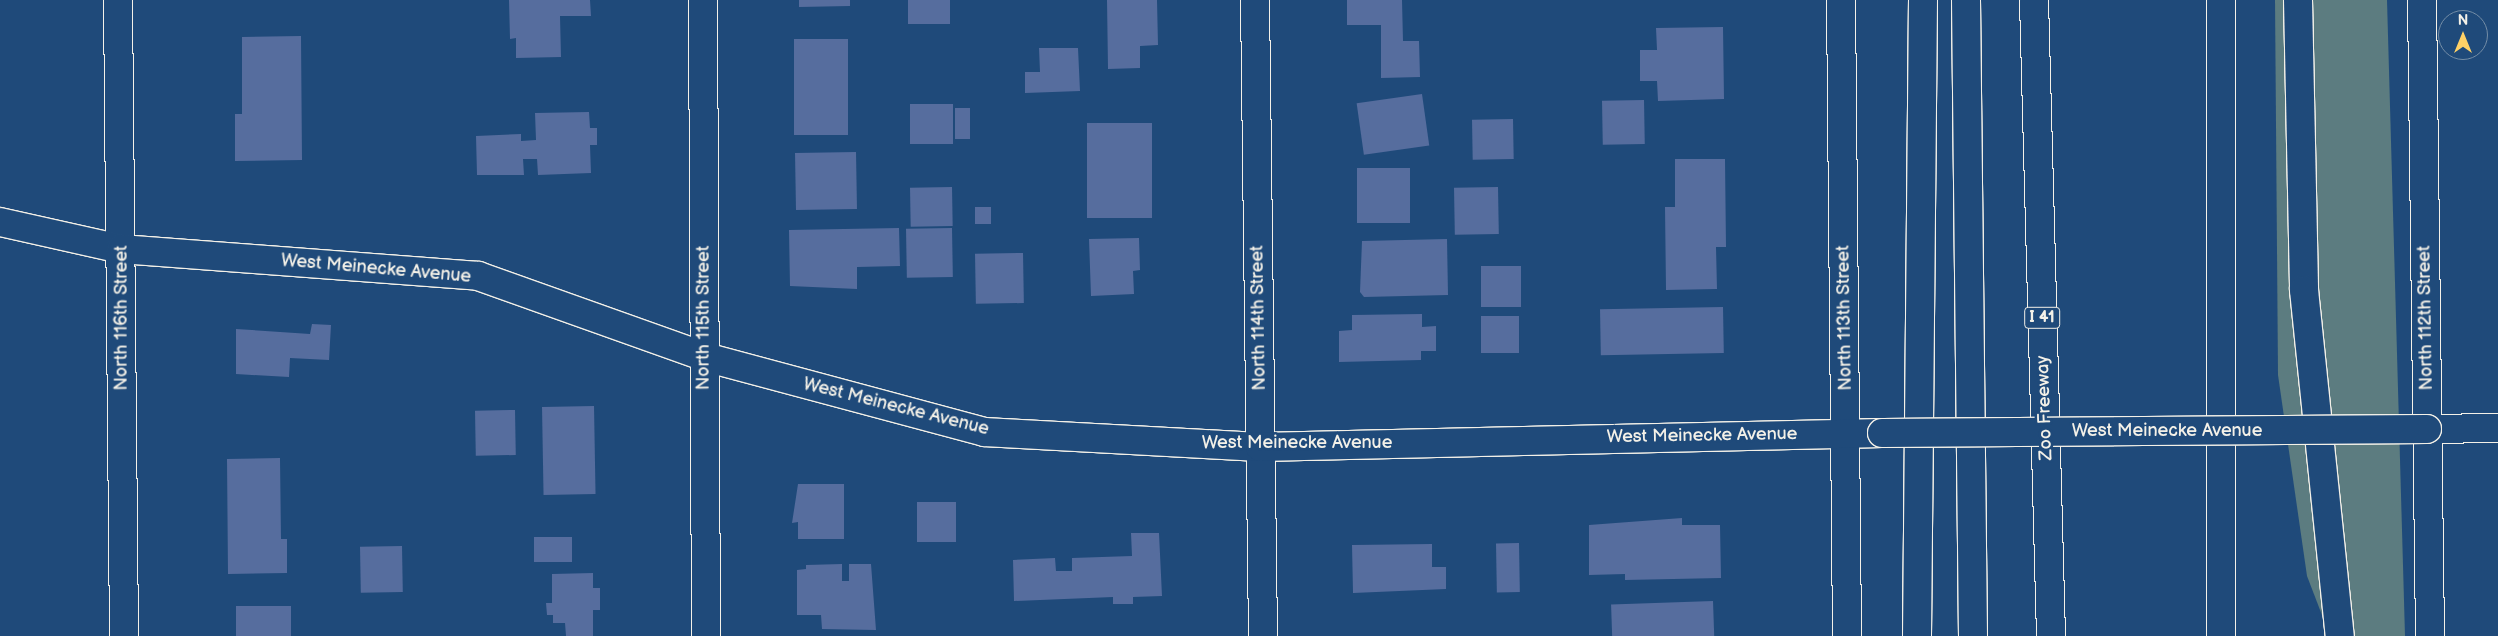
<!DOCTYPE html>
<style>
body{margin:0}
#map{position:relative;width:2498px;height:636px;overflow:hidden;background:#1f4a7a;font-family:"Balsamiq Sans",sans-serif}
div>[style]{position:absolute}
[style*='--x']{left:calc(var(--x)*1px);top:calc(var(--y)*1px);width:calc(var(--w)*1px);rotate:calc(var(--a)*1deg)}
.green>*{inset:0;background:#5c7c80}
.building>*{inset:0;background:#566d9e;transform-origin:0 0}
.roads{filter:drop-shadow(1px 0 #f4f1e8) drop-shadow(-1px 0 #f4f1e8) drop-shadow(0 1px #f4f1e8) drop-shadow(0 -1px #f4f1e8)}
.minor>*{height:28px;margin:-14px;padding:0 14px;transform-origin:14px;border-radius:14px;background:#1f4a7a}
.motorway>*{height:28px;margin:-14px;padding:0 14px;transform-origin:14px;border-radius:14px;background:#1f4a7a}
.bridges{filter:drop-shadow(1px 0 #f4f1e8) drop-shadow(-1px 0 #f4f1e8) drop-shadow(0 1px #f4f1e8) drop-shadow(0 -1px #f4f1e8)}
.minor-bridge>*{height:28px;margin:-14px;padding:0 14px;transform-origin:14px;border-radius:14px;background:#1f4a7a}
span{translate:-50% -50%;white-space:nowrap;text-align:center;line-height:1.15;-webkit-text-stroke:5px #1f4a7a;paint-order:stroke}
.shield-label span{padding:1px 4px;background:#1f4a7a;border:1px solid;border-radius:4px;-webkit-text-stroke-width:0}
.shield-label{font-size:16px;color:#f4f1e8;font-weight:700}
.street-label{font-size:18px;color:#f4f1e8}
.north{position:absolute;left:2438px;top:10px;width:50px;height:50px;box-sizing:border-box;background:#1f4a7a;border:1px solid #748da6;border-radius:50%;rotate:0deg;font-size:14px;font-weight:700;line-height:20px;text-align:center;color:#f4f1e8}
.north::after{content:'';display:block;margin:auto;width:18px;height:22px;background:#ffd166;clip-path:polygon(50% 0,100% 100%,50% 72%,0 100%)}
</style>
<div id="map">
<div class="green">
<i style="clip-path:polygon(2275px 0,2387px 0,2405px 636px,2330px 636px,2307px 576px,2278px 375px)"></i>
</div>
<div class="building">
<i style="clip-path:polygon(509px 0,590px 0,591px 16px,560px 16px,561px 57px,516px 58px,516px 38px,510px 39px)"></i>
<i style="clip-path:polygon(799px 0,850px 0,850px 6px,799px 7px)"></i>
<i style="left:908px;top:0;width:42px;height:24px"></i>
<i style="clip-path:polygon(1107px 0,1157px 0,1158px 45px,1140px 46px,1140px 68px,1108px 69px)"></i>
<i style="clip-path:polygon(1347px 0,1402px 0,1403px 41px,1419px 41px,1420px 77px,1381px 78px,1381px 25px,1347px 25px)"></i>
<i style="clip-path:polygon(1723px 27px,1724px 99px,1658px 101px,1657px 81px,1640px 81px,1640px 50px,1657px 50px,1656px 28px)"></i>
<i style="clip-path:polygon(301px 36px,302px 160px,235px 161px,235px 114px,242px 114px,242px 37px)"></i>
<i style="left:794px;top:39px;width:54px;height:96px"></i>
<i style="clip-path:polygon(1039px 48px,1078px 48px,1080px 91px,1025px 93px,1025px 72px,1040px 72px)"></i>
<i style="left:1422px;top:94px;width:52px;height:66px;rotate:82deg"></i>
<i style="left:1644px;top:100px;width:44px;height:42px;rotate:89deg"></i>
<i style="left:910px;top:104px;width:43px;height:40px"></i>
<i style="left:955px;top:108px;width:15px;height:31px"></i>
<i style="clip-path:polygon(589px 112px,590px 128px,597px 128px,597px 145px,590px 145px,591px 173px,538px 175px,537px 159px,523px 159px,524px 175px,477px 175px,476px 136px,521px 134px,521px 141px,536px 140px,535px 113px)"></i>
<i style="left:1513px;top:119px;width:40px;height:41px;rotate:89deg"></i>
<i style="left:1087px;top:123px;width:65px;height:95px"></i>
<i style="left:856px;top:152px;width:57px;height:61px;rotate:89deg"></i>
<i style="clip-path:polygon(1675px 159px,1725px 159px,1726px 247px,1716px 247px,1717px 289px,1666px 290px,1665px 207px,1675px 207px)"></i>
<i style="left:1357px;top:168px;width:53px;height:55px"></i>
<i style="left:952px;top:187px;width:39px;height:42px;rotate:89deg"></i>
<i style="left:1498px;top:187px;width:47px;height:44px;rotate:89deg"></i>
<i style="left:975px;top:207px;width:16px;height:17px"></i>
<i style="clip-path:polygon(899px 228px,900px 266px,857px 267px,857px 289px,790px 286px,789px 230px)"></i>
<i style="left:952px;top:228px;width:49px;height:46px;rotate:89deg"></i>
<i style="clip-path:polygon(1139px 238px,1140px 270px,1133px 271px,1134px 294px,1091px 296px,1089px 239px)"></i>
<i style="clip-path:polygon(1447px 239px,1448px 295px,1364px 297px,1360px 292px,1362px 241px)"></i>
<i style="left:1023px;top:253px;width:50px;height:48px;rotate:89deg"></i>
<i style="left:1481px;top:266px;width:40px;height:41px"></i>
<i style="left:1723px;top:307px;width:46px;height:123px;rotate:89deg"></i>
<i style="clip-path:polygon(1422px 314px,1422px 327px,1436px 326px,1436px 351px,1421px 351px,1421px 360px,1339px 362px,1339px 331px,1352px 330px,1352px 315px)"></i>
<i style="left:1519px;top:316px;width:37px;height:38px;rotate:90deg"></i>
<i style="clip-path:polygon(312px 324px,331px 325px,329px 360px,290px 358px,289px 377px,236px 374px,236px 329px,310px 334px)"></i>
<i style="left:594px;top:406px;width:88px;height:52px;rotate:89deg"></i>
<i style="left:515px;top:410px;width:45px;height:40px;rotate:89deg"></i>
<i style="clip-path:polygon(280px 458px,281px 539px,287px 539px,287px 573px,228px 574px,227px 459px)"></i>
<i style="clip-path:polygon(798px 484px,844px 484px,844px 539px,798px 539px,798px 522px,792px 523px)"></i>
<i style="left:917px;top:502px;width:39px;height:40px"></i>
<i style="clip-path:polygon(1682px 518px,1682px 525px,1720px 525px,1721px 578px,1625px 580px,1625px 574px,1589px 575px,1589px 525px)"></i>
<i style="clip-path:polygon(1131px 533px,1159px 533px,1162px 596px,1133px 597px,1133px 604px,1113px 604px,1113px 597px,1014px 601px,1013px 560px,1055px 558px,1056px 571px,1072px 571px,1072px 558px,1132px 556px)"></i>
<i style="left:572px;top:537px;width:25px;height:38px;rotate:90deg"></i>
<i style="left:1519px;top:543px;width:49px;height:23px;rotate:89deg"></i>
<i style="clip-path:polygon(1432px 544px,1432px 567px,1446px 567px,1446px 589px,1353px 593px,1352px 545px)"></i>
<i style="left:402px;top:546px;width:46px;height:42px;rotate:89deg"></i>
<i style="clip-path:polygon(842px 564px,842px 581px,849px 581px,849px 564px,871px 564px,876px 630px,822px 629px,821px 615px,797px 615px,797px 570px,806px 569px,806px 565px)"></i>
<i style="clip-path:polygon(593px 573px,593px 588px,600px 588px,600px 610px,593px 610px,593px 636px,566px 636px,565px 623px,553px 623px,553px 615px,547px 615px,546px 603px,552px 603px,552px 574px)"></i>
<i style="left:1713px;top:601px;width:35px;height:102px;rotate:88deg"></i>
<i style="left:236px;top:606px;width:55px;height:30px"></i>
</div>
<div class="roads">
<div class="minor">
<i style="--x:118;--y:0;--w:636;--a:89.46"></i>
<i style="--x:703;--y:0;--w:636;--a:89.73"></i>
<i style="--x:1255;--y:0;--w:636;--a:89.28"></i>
<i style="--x:1841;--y:0;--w:636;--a:89.46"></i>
<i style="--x:2422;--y:0;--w:636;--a:89.28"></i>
<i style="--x:0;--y:222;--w:124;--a:12.6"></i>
<i style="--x:121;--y:249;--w:358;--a:4.3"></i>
<i style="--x:478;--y:276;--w:241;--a:19.6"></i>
<i style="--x:705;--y:357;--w:289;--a:15"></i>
<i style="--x:984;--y:432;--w:276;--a:3.1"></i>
<i style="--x:1260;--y:447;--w:622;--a:-1.29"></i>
<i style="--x:2427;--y:429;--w:71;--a:-0.8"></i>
</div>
<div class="motorway">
<i style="--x:1966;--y:0;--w:636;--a:89.37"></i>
<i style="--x:2034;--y:0;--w:636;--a:88.47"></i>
<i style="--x:2221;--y:0;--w:636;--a:90"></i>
<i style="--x:2298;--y:0;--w:290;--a:88.8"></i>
<i style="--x:2304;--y:290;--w:348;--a:84.1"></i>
<i style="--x:1917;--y:636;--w:636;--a:-89.46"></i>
</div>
</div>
<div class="bridges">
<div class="minor-bridge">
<i style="--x:1882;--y:433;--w:545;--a:-0.42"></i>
</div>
</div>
<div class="shield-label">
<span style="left:2042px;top:318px">I 41</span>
</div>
<div class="street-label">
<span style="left:376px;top:269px;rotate:5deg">West Meinecke Avenue</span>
<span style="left:122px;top:318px;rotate:-90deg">North 116th Street</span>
<span style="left:704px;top:318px;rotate:-90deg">North 115th Street</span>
<span style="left:1259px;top:318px;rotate:-91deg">North 114th Street</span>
<span style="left:1845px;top:318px;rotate:-91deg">North 113th Street</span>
<span style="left:2426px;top:318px;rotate:-91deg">North 112th Street</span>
<span style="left:896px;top:407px;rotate:14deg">West Meinecke Avenue</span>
<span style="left:2045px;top:408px;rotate:-92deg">Zoo Freeway</span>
<span style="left:2167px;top:431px">West Meinecke Avenue</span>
<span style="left:1702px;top:436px;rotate:-1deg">West Meinecke Avenue</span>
<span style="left:1297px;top:443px">West Meinecke Avenue</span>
</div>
<div class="north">N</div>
</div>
